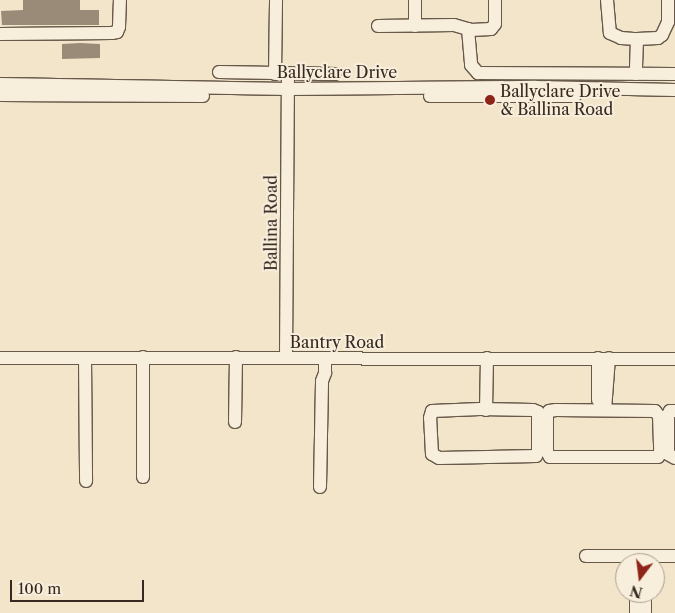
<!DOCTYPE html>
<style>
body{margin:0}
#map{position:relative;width:675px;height:613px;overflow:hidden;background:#f3e5c9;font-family:"Libre Caslon Text",serif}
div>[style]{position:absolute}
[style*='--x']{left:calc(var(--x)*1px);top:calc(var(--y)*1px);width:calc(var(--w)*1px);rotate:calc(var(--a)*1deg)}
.building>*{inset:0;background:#998b78}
.roads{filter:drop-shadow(1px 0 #67584a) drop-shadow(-1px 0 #67584a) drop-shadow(0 1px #67584a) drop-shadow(0 -1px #67584a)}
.minor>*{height:12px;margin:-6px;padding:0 6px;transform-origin:6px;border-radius:6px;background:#f7eedc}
.dots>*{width:14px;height:14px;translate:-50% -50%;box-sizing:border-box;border:2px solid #f7eedc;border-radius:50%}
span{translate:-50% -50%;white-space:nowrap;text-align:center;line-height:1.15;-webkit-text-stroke:4px #f7eedc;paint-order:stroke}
.street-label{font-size:16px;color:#382920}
.poi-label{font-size:16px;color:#382920}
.left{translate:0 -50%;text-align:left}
.north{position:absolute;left:615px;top:553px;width:50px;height:50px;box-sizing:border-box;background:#f7eedc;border:1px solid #ab9f91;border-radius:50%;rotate:195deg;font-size:14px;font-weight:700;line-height:20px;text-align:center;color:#382920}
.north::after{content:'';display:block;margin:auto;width:18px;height:22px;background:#8f2418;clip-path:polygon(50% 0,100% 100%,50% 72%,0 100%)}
.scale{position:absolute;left:10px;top:580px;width:134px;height:22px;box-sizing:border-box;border:2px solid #382920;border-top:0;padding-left:6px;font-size:15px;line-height:18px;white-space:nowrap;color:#382920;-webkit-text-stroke:4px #f7eedc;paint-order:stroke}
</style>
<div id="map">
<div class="building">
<i style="clip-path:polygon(23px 0,80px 0,80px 10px,99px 10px,99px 25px,2px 25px,1px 11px,23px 10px)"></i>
<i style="clip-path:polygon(80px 43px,100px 44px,100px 58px,62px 59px,62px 44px)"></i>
</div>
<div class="roads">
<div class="minor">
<i style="--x:607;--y:0;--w:33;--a:85"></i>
<i style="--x:610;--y:33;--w:12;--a:24"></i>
<i style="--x:621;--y:38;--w:16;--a:4"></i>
<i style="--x:637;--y:39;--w:35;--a:92"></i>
<i style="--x:378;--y:26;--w:76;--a:-0.8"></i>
<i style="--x:454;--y:25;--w:18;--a:16"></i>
<i style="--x:471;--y:30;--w:20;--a:-3"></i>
<i style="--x:491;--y:29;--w:6;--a:-51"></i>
<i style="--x:495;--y:24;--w:24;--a:-90"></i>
<i style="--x:415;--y:26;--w:26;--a:-90"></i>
<i style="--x:468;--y:29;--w:36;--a:85"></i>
<i style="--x:471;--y:65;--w:11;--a:49"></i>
<i style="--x:478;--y:73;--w:197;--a:0.3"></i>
<i style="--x:0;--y:34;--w:112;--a:-0.5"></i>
<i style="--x:112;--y:33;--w:5;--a:-11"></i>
<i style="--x:117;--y:32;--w:5;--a:-68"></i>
<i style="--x:119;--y:27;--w:27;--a:-88"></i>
<i style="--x:637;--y:39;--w:21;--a:-3"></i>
<i style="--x:658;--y:38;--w:5;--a:-37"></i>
<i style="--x:662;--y:35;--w:14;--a:-65"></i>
<i style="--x:668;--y:22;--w:22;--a:-90"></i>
<i style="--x:219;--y:72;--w:116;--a:1"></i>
<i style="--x:275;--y:74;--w:74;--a:-89.2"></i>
<i style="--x:0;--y:84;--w:289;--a:1"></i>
<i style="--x:289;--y:89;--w:247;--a:-0.5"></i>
<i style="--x:536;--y:87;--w:139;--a:1.2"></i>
<i style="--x:0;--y:95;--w:203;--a:0.3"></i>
<i style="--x:430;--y:96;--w:145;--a:0"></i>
<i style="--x:0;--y:358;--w:675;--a:0.08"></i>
<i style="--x:85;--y:358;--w:123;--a:89.5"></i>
<i style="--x:286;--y:358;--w:284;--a:-89.6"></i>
<i style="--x:598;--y:400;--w:42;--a:-90"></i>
<i style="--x:480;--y:409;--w:53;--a:1.1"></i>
<i style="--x:533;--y:410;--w:5;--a:22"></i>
<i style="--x:538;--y:412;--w:39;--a:90"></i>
<i style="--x:538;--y:451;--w:5;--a:112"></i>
<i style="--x:536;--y:456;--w:97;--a:178.8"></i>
<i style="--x:439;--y:458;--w:8;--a:-150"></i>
<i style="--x:432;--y:454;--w:36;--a:-93"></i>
<i style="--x:430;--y:418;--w:7;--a:-74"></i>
<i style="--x:432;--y:411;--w:48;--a:-2.4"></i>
<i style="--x:486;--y:410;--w:52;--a:-88.9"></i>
<i style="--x:556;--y:410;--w:99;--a:0.6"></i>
<i style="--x:655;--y:411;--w:6;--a:51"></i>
<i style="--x:659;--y:416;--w:36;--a:88"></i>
<i style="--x:660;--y:452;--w:5;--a:112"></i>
<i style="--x:658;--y:457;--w:108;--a:180"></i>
<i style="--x:550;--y:457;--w:6;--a:-121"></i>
<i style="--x:547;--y:452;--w:37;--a:-90"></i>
<i style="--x:547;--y:415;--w:4;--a:-63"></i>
<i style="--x:549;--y:411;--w:7;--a:-8"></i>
<i style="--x:605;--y:410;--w:52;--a:-85.6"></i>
<i style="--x:675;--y:411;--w:5;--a:180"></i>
<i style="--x:670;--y:411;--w:4;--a:117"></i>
<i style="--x:668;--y:415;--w:39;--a:90"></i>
<i style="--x:668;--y:454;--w:8;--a:30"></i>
<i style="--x:235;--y:422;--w:65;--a:-89.1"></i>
<i style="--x:143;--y:477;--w:120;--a:-90"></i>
<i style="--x:320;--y:487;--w:106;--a:-88.9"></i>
<i style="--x:322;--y:381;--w:9;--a:-69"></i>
<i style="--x:325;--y:373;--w:14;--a:-90"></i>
<i style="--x:586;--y:556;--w:89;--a:0"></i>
<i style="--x:636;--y:593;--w:20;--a:90"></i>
<i style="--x:645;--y:593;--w:20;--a:90"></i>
</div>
</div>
<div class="dots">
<i style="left:490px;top:100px;background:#8f2418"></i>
</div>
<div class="street-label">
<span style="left:337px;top:72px">Ballyclare Drive</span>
<span style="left:271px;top:223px;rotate:-90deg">Ballina Road</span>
<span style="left:337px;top:342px">Bantry Road</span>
</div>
<div class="poi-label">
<span class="left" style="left:500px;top:100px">Ballyclare Drive<br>&amp; Ballina Road</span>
</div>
<div class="north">N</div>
<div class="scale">100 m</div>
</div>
